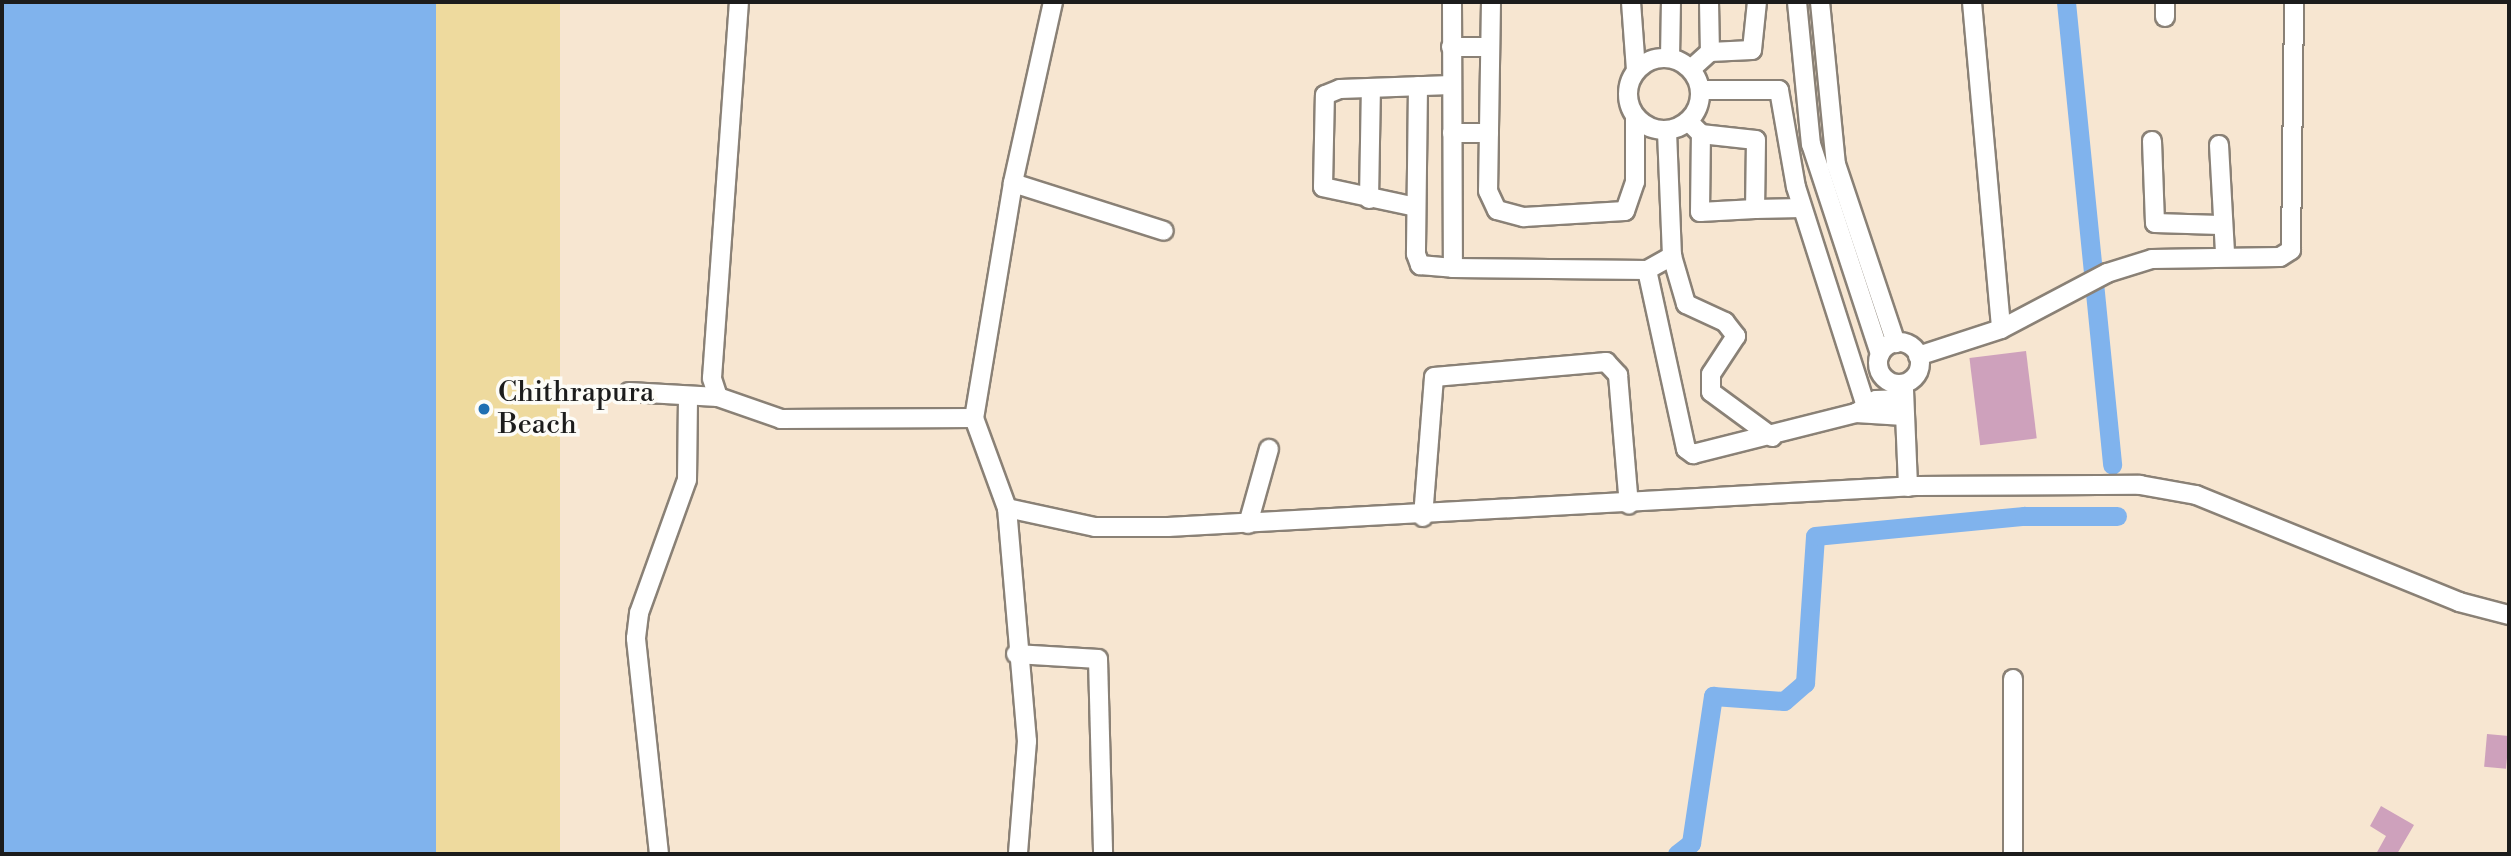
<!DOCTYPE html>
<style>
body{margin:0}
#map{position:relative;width:2511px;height:856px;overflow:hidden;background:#f7e6d1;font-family:"Libre Bodoni",serif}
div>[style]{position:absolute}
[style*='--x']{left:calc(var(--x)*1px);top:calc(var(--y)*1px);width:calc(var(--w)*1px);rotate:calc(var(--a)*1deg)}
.sand>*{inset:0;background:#eeda9e;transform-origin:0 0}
.water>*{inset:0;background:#80b3ed;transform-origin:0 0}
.canal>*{height:19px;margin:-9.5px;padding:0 9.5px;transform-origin:9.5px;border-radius:9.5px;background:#80b3ed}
.building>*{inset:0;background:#cea1bc;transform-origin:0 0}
.roads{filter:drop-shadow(2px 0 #8a8176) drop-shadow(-2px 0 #8a8176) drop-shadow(0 2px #8a8176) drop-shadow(0 -2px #8a8176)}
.minor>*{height:18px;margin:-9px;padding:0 9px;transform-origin:9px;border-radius:9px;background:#fff}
.minor>.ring{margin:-9px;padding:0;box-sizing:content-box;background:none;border:18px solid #fff;border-radius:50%}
.dots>*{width:19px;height:19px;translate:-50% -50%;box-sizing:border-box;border:4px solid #fdfcf7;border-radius:50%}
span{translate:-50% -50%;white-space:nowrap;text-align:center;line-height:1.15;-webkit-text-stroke:7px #fdfcf7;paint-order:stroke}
.poi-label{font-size:28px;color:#1c1c1c}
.left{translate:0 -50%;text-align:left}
.frame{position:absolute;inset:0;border:4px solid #1c1c1c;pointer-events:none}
</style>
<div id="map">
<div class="sand">
<i style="left:436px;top:2px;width:124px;height:852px"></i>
</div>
<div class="water">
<i style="left:2px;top:2px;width:434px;height:852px"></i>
</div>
<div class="canal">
<i style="--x:2066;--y:2;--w:465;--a:84.3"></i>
<i style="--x:1677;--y:854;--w:18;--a:-38"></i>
<i style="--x:1691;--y:843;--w:149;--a:-81.5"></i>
<i style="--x:1713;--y:696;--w:71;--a:4"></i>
<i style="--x:1784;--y:701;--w:28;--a:-41"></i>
<i style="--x:1805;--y:683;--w:147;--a:-86.1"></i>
<i style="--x:1815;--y:536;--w:210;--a:-5.5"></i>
<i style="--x:2024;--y:516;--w:93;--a:0"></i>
</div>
<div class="building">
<i style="left:2026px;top:351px;width:88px;height:57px;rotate:83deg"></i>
<i style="left:2487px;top:734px;width:22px;height:33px;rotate:5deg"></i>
<i style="clip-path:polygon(2381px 806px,2414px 825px,2397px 854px,2376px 854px,2386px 836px,2370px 826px)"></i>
</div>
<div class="roads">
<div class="minor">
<i style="--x:1053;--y:2;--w:185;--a:102.5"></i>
<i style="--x:1013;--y:183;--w:238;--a:99.4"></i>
<i style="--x:974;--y:418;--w:96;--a:69.9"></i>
<i style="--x:1007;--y:508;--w:90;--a:12.2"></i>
<i style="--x:1095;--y:527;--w:73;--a:0"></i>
<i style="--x:1168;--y:527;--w:749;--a:-3.14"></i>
<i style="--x:1916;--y:486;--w:224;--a:-0.3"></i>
<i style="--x:2140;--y:485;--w:57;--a:10.1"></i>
<i style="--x:2196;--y:495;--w:284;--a:22.1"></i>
<i style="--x:2459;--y:602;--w:52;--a:14.6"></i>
<i style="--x:1452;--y:2;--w:266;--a:89.8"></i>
<i style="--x:1453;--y:268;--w:194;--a:0.6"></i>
<i style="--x:1647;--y:270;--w:183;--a:77.7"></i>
<i style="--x:1686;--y:449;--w:9;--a:36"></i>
<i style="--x:1693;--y:454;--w:168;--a:-14.1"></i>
<i style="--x:1856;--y:413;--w:24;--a:-33"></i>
<i style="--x:1876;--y:400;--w:28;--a:-2"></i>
<i style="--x:1491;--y:2;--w:189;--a:90.9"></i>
<i style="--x:1488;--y:191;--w:21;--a:65"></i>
<i style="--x:1497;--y:210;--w:28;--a:15"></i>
<i style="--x:1524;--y:217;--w:101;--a:-3.4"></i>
<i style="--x:1625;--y:211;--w:31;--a:-71"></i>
<i style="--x:1635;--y:182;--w:66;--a:-90"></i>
<i style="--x:1631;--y:2;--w:68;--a:85.8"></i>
<i style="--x:1709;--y:2;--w:50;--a:88.9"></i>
<i style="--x:1797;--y:2;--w:143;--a:84.4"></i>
<i style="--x:1811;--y:144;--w:221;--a:71.8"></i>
<i style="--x:1820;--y:2;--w:163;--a:84.4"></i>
<i style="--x:1836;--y:164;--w:189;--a:71.5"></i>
<i style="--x:1972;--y:2;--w:328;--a:84.9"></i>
<i style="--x:2165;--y:2;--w:15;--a:90"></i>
<i style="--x:1451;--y:47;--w:37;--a:0"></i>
<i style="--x:1670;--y:58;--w:56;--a:-89"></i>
<i class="ring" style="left:1628px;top:58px;width:54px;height:54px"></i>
<i style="--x:1691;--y:69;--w:25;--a:-42"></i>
<i style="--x:1710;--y:52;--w:42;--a:-2.7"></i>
<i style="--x:1752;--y:50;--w:48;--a:-84.1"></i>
<i style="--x:1418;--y:86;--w:168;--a:90.7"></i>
<i style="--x:1416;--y:254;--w:12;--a:70"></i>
<i style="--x:1420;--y:265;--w:33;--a:5"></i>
<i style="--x:1700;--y:90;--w:79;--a:0"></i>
<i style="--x:1779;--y:90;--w:98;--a:80.1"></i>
<i style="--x:1796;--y:187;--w:230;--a:72.3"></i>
<i style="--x:1688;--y:121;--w:18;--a:45"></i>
<i style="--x:1701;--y:134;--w:55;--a:6.2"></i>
<i style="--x:1756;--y:140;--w:69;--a:90.8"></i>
<i style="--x:1755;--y:209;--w:55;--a:176.9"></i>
<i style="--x:1700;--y:212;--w:78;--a:-89.3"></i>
<i style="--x:1452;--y:133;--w:37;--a:0"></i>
<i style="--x:2152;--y:141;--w:82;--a:87.9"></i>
<i style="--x:2155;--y:223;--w:65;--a:1.8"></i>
<i style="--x:2219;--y:145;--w:108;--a:86.8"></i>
<i style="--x:1013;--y:183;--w:158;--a:17.6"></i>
<i style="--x:1369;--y:199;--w:111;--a:-89"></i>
<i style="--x:1416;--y:207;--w:95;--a:-167.9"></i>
<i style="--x:1323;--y:187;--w:92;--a:-88.8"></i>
<i style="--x:1325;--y:95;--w:16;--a:-22"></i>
<i style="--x:1340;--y:89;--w:111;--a:-2.1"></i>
<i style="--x:1755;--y:209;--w:47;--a:-1.2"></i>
<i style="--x:1672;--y:256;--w:50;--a:73.7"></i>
<i style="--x:1686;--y:304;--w:43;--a:24.8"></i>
<i style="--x:1725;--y:322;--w:18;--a:52"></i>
<i style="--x:1736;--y:336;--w:45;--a:123.3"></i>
<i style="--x:1711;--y:374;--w:18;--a:90"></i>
<i style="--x:1711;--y:392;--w:76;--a:36.4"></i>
<i style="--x:1647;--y:270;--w:29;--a:-29"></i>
<i style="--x:1672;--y:256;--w:126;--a:-92.3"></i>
<i class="ring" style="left:1878px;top:342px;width:24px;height:24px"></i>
<i style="--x:1918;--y:356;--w:87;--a:-18"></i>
<i style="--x:2001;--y:329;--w:120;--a:-27.8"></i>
<i style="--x:2107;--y:273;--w:47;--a:-17.3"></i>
<i style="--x:2152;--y:259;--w:128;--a:-0.9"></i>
<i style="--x:2280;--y:257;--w:13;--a:-32"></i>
<i style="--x:2291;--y:250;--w:248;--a:-89.3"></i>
<i style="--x:1904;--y:390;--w:97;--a:87.6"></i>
<i style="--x:629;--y:392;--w:89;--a:3.2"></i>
<i style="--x:718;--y:397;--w:67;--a:19.2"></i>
<i style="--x:781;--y:419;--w:193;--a:-0.3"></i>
<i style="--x:718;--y:397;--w:20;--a:-108"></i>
<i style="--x:712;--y:378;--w:377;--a:-85.9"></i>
<i style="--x:1856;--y:413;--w:48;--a:3.6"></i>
<i style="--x:1007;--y:508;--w:234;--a:85.1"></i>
<i style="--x:1027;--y:741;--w:113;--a:94.6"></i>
<i style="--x:1423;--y:517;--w:140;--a:-85.5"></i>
<i style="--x:1434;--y:377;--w:173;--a:-5"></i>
<i style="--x:1606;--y:362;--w:18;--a:47"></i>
<i style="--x:1618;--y:375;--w:130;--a:85.2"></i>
<i style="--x:1248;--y:524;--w:78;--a:-74.4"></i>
<i style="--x:1016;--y:654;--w:82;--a:3.5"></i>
<i style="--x:1098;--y:659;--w:195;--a:88.5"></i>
<i style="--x:2013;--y:679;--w:175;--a:90"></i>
<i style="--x:659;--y:854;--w:217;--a:-96.1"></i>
<i style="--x:636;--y:638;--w:25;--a:-83"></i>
<i style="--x:639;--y:613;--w:141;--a:-70.2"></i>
<i style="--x:687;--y:480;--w:83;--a:-89.3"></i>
</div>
</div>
<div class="dots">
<i style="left:484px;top:409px;background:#1f6fb2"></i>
</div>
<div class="poi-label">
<span class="left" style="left:498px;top:409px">Chithrapura<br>Beach</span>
</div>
<div class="frame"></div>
</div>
